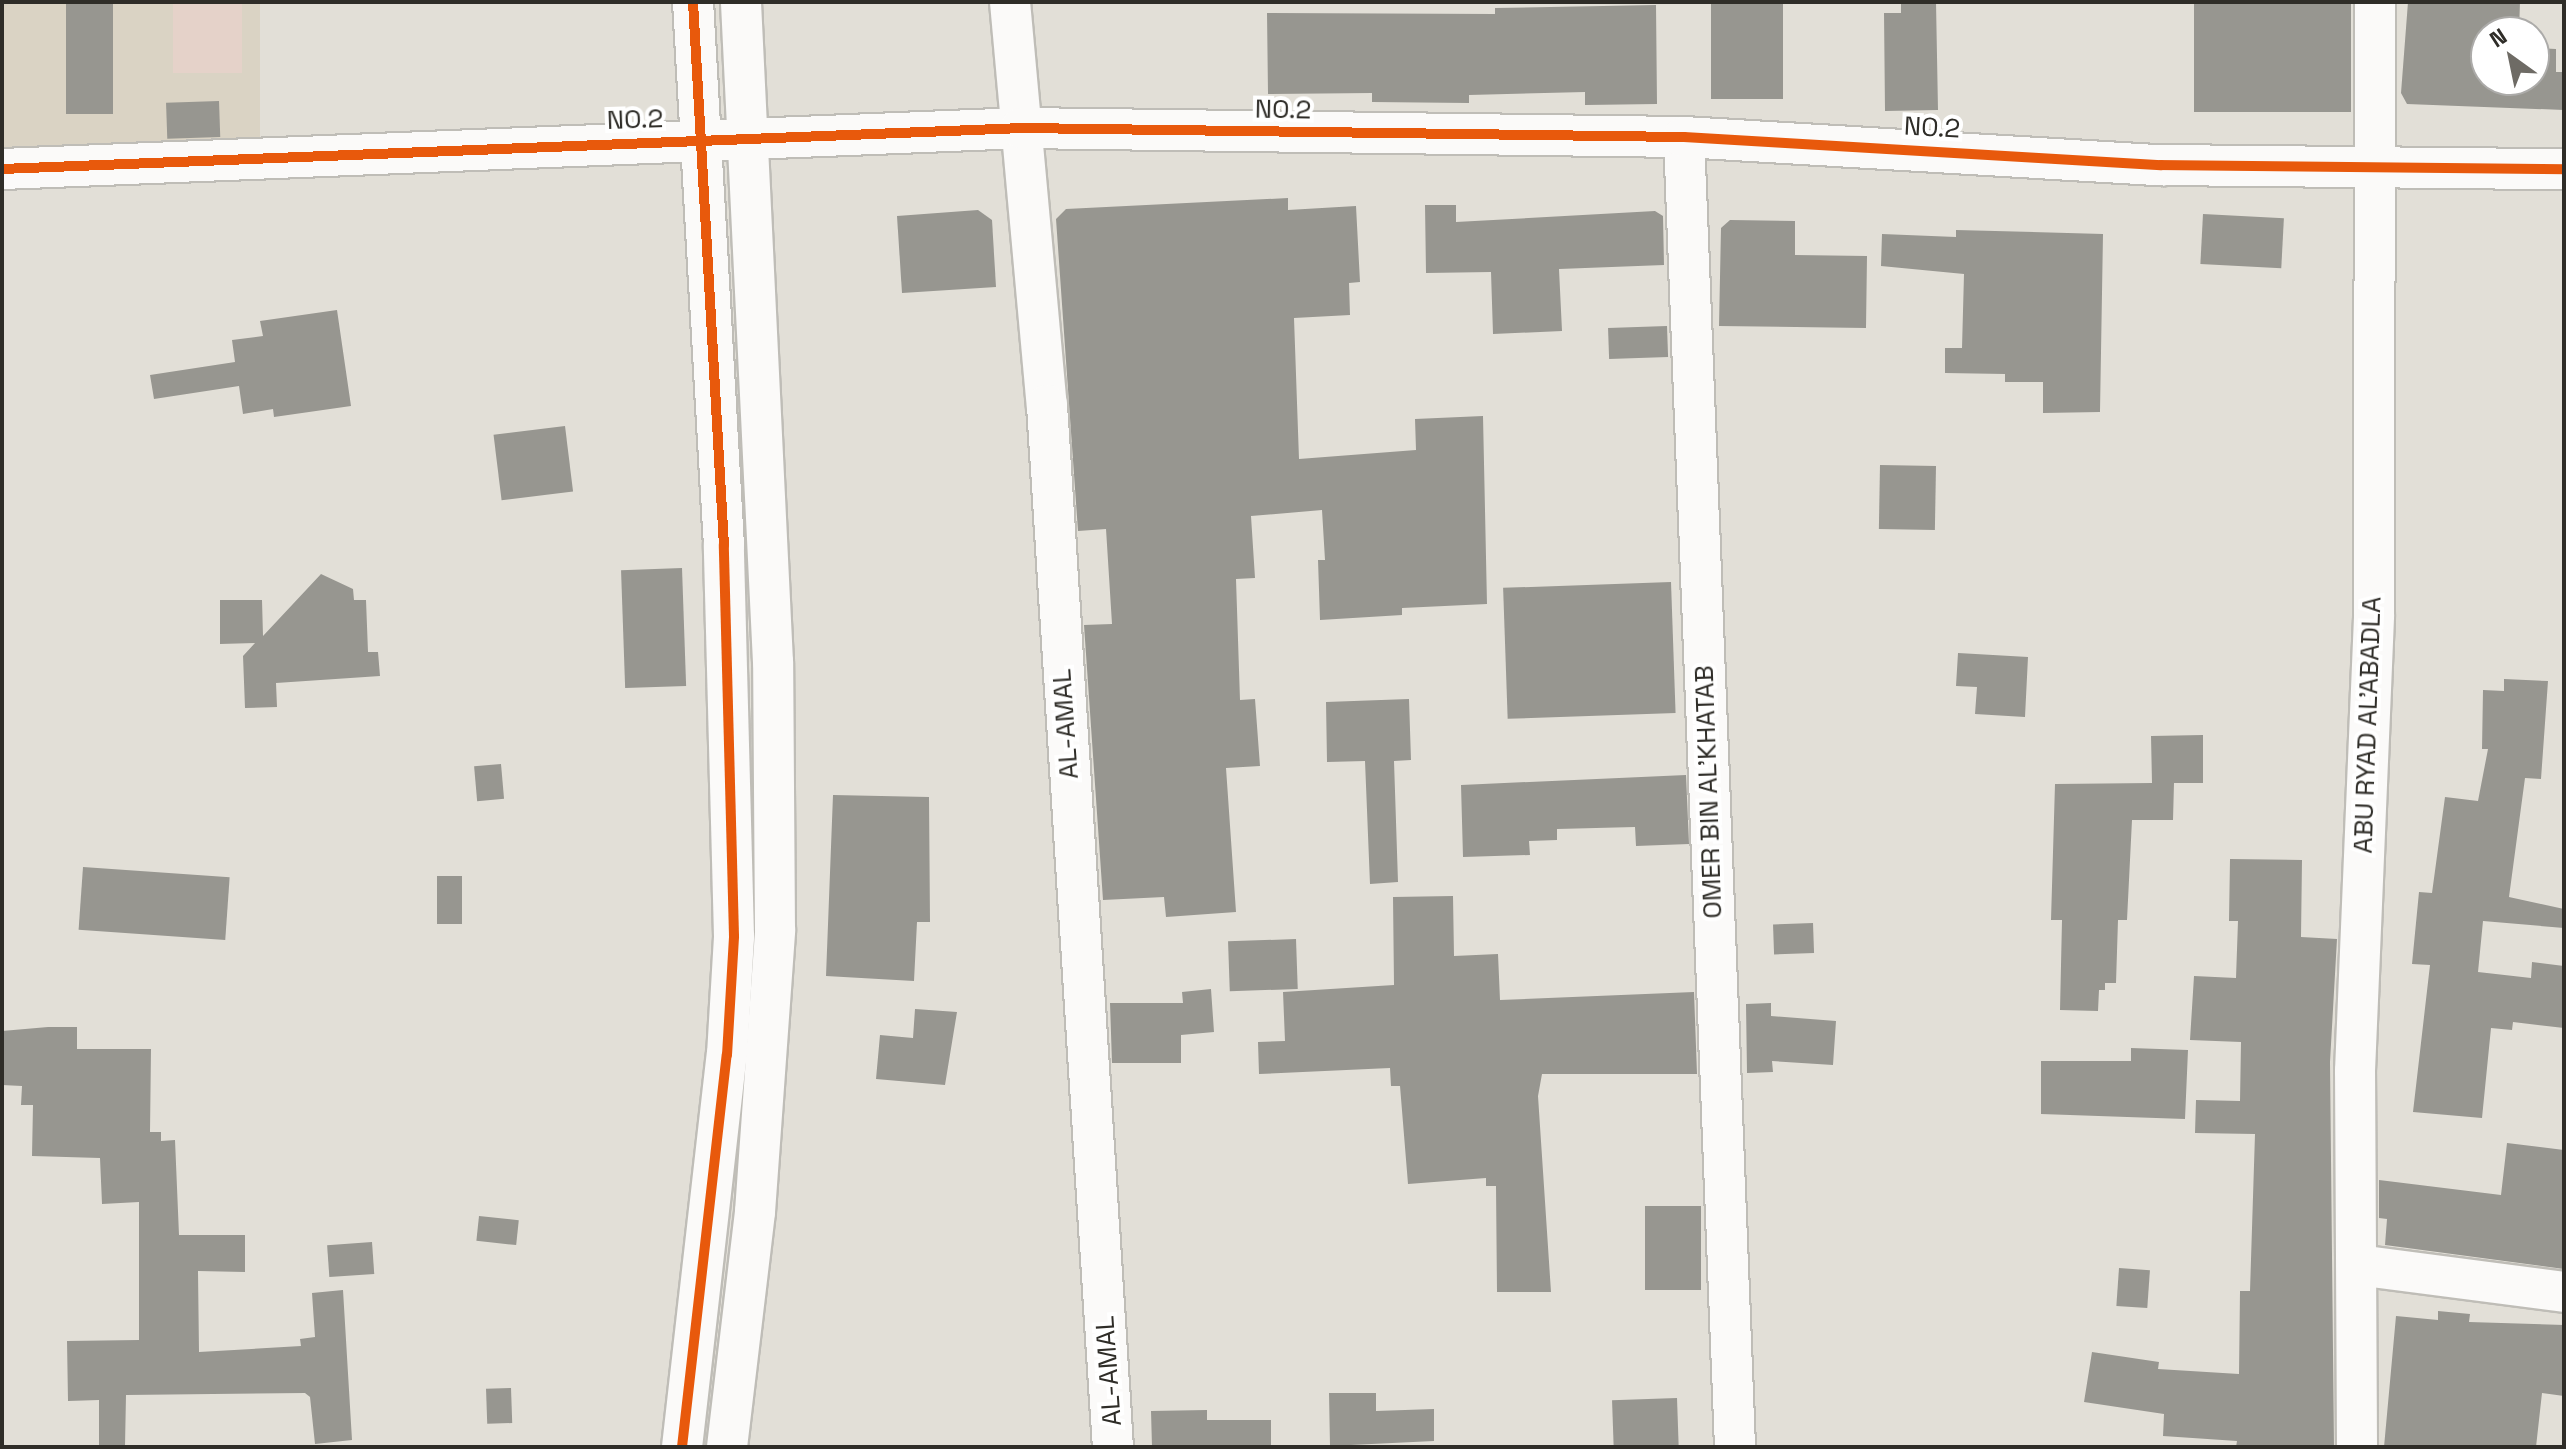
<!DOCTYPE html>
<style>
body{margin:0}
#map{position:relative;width:2566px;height:1449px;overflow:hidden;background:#e2dfd7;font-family:"Space Grotesk",sans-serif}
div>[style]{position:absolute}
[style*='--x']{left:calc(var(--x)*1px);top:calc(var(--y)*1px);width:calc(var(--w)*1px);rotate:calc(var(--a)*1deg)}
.built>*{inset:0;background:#dad3c4;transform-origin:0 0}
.green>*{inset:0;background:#e5d2c9;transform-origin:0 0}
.building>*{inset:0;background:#979690;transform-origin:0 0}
.roads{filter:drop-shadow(2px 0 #bfbdb7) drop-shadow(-2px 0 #bfbdb7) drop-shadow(0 2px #bfbdb7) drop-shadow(0 -2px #bfbdb7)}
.minor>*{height:40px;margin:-20px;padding:0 20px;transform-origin:20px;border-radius:20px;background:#fbfaf9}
.cycleway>*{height:10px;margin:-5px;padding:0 5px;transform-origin:5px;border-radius:5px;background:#e8590c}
span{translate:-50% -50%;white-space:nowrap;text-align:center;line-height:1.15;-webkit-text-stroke:8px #fff;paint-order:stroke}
.street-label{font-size:26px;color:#2f2d28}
.frame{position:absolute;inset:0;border:4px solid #2f2d28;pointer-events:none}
.north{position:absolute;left:2470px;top:16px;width:80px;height:80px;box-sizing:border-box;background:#fff;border:2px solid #acaba9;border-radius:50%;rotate:327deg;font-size:22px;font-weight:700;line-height:32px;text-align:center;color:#2f2d28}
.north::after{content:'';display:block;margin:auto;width:28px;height:36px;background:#6e6b65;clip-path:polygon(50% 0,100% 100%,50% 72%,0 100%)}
</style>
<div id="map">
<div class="built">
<i style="left:2px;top:2px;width:258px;height:154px"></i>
</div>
<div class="green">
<i style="left:173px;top:2px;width:69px;height:71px"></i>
</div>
<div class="building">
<i style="left:66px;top:2px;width:47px;height:112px"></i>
<i style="left:1711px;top:2px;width:72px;height:97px"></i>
<i style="clip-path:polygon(1901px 2px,1936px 2px,1938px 110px,1885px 111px,1884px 13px,1901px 13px)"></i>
<i style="left:2194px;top:2px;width:157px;height:110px"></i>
<i style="clip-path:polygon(2408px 2px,2520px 2px,2519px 32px,2486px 32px,2486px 80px,2534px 80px,2534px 48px,2556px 49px,2556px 72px,2564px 72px,2564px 110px,2407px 104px,2401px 93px)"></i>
<i style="clip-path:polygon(1656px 5px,1657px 104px,1585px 105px,1585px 92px,1469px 95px,1469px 103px,1372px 102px,1372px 93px,1268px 94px,1267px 13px,1495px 14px,1495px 8px)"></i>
<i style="left:219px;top:101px;width:36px;height:53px;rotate:88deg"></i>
<i style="clip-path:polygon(1288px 198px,1288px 210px,1356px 206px,1360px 282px,1349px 283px,1350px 315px,1294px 318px,1299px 459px,1416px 450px,1415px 419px,1483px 416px,1487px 604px,1402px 608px,1402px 615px,1320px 620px,1318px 560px,1325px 560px,1322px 510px,1251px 516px,1255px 578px,1236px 579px,1240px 700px,1255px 699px,1260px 766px,1226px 768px,1236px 912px,1166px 917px,1164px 897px,1103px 900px,1084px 625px,1112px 624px,1106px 529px,1078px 531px,1056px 219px,1066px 209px)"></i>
<i style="clip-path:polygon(1425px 205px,1456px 205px,1456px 222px,1655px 211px,1663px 216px,1664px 265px,1559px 269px,1562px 331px,1493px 334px,1491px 272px,1426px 273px)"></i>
<i style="clip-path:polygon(978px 210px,992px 220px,996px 287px,902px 293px,897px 216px)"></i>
<i style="left:2203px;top:214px;width:81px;height:50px;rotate:3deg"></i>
<i style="clip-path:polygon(1730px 220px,1795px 221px,1795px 255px,1867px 256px,1866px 328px,1719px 326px,1721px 228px)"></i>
<i style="clip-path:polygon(1956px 230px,2103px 234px,2100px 412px,2043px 413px,2043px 382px,2005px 382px,2005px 374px,1945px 373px,1945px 348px,1962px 348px,1964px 274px,1881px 266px,1882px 234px,1956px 237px)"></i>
<i style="clip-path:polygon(337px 310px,351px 406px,274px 417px,273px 409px,243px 414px,239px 386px,154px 399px,150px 375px,235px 362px,232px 340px,263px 336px,260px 321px)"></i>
<i style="left:1667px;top:326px;width:31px;height:59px;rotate:88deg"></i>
<i style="left:565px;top:426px;width:66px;height:72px;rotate:83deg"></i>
<i style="left:1880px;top:465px;width:56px;height:64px;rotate:1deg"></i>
<i style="left:682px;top:568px;width:118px;height:61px;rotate:88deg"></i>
<i style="clip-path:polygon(321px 574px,353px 589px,354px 600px,366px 600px,368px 652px,378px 652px,380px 676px,276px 683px,277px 707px,245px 708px,243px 656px,255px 643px,220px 644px,220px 600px,262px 600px,263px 636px)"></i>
<i style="left:1671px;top:582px;width:131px;height:168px;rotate:88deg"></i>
<i style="clip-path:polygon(1958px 653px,2028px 657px,2025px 717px,1975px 714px,1977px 687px,1956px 686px)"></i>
<i style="clip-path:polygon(2504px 679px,2548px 681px,2541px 779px,2525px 778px,2509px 897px,2564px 909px,2564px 928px,2483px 921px,2478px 972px,2531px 978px,2532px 962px,2564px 966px,2564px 1028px,2513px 1022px,2512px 1030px,2491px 1028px,2482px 1118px,2413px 1112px,2430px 965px,2412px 964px,2419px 892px,2432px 893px,2445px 797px,2478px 801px,2488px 749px,2482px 749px,2483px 690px,2504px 691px)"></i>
<i style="clip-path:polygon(1409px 699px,1411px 760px,1394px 761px,1398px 882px,1370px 884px,1365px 761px,1327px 762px,1326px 702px)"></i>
<i style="clip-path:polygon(2203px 735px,2203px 783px,2174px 783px,2173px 820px,2132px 820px,2127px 920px,2118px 920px,2116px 983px,2105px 983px,2105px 990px,2099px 990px,2098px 1011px,2060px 1010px,2062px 920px,2051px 920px,2055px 784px,2152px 783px,2151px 736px)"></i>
<i style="left:501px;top:764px;width:35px;height:27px;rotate:85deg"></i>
<i style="clip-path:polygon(1686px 775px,1689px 844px,1636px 846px,1635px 827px,1557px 829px,1557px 840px,1529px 841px,1530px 855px,1463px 857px,1461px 785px)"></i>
<i style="clip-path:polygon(833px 795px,929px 797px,930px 922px,917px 922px,914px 981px,826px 976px)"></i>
<i style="clip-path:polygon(2230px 859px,2302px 860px,2301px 937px,2337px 939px,2330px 1062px,2334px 1447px,2236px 1447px,2237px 1441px,2163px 1436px,2164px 1414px,2084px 1402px,2092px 1352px,2159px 1362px,2158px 1369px,2239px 1374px,2240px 1291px,2250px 1291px,2255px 1134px,2195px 1133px,2196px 1100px,2240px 1101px,2241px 1042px,2190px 1040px,2194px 976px,2236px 978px,2238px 921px,2229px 921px)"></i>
<i style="left:83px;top:867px;width:147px;height:63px;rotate:4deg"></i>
<i style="left:437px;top:876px;width:25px;height:48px"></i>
<i style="clip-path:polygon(1453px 896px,1454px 956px,1498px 954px,1500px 1000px,1694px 992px,1697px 1074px,1542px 1074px,1538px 1096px,1551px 1292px,1497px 1292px,1496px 1186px,1486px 1186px,1486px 1178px,1408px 1184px,1400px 1086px,1391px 1086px,1390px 1068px,1259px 1074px,1258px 1042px,1285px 1041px,1283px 992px,1394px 985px,1393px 897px)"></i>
<i style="left:1813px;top:923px;width:30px;height:40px;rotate:88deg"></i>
<i style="left:1296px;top:939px;width:50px;height:68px;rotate:88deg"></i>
<i style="clip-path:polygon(1211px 989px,1214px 1032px,1181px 1035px,1181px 1063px,1112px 1063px,1110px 1003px,1183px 1003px,1182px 992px)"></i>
<i style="clip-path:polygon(1771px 1003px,1771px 1016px,1836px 1021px,1833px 1065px,1772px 1061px,1773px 1072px,1747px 1073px,1746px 1004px)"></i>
<i style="clip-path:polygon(915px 1009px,957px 1012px,945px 1085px,876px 1079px,880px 1035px,913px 1038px)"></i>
<i style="clip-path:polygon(48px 1027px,77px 1027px,77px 1049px,151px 1049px,150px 1132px,161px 1132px,161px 1141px,175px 1140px,179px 1235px,245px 1235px,245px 1272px,198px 1271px,199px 1352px,301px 1346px,300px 1339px,315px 1337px,312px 1293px,343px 1290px,352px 1440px,315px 1444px,310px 1397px,305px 1393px,126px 1395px,125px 1446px,99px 1446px,99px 1400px,68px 1401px,67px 1341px,139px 1340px,139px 1202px,102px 1204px,100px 1158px,32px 1156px,33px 1105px,21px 1105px,22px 1086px,2px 1085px,2px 1031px)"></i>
<i style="clip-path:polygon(2131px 1048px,2188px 1050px,2185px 1119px,2041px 1114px,2041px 1061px,2131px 1061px)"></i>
<i style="clip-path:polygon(2507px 1143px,2564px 1150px,2564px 1269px,2385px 1245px,2387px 1219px,2379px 1218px,2379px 1180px,2501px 1195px)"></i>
<i style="left:1645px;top:1206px;width:56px;height:84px"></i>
<i style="left:479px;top:1216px;width:40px;height:25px;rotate:6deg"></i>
<i style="left:372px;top:1242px;width:32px;height:45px;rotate:86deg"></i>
<i style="left:2119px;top:1268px;width:31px;height:38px;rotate:4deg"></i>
<i style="clip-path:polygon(2438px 1311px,2470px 1314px,2469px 1322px,2564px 1325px,2564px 1396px,2542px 1393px,2536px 1447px,2384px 1447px,2396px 1316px,2438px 1320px)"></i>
<i style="left:511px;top:1388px;width:35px;height:25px;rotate:88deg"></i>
<i style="clip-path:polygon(1329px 1393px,1376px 1393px,1376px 1411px,1434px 1409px,1434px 1441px,1330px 1446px)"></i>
<i style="left:1677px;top:1398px;width:47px;height:65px;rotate:88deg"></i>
<i style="clip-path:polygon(1207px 1410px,1207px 1420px,1271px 1420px,1271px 1447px,1152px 1447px,1151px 1411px)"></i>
</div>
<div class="roads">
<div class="minor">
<i style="--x:1010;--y:2;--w:405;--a:84.8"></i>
<i style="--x:1047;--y:405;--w:1044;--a:86.38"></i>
<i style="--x:1684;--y:137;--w:1311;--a:87.77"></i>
<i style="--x:2;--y:169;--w:1020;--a:-2.3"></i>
<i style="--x:1021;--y:128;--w:663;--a:0.78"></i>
<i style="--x:1684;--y:137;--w:478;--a:3.4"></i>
<i style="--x:2161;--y:165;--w:403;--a:0.6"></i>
<i style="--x:2357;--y:1265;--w:209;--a:7.4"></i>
<i style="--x:682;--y:1447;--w:395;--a:-83.5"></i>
<i style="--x:727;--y:1055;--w:119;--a:-86.6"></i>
<i style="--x:734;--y:936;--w:390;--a:-91.5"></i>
<i style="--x:724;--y:546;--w:545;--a:-93.26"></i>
<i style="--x:727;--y:1447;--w:237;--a:-83.2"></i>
<i style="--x:755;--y:1212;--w:283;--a:-85.9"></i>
<i style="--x:775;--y:930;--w:268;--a:-90.4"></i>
<i style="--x:773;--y:662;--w:661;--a:-92.78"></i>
<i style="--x:2357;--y:1447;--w:376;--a:-90.3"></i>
<i style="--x:2355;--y:1071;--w:457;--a:-87.6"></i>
<i style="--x:2374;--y:614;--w:612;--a:-89.91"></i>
</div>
</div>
<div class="cycleway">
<i style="--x:2;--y:169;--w:1020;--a:-2.3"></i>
<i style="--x:1021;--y:128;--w:663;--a:0.78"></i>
<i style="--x:1684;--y:137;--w:478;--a:3.4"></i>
<i style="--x:2161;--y:165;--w:403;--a:0.6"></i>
<i style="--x:682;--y:1447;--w:395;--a:-83.5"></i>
<i style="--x:727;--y:1055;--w:119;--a:-86.6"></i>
<i style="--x:734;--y:936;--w:390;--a:-91.5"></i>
<i style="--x:724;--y:546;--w:545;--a:-93.26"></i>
</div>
<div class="street-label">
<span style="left:1283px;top:110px;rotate:1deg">NO.2</span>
<span style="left:635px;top:120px;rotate:-2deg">NO.2</span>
<span style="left:1932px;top:128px;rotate:3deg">NO.2</span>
<span style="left:1066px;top:724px;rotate:-94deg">AL-AMAL</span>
<span style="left:2368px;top:725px;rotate:-88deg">ABU RYAD AL'ABADLA</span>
<span style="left:1709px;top:792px;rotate:-92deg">OMER BIN AL'KHATAB</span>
<span style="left:1109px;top:1371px;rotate:-94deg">AL-AMAL</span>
</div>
<div class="frame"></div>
<div class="north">N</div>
</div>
